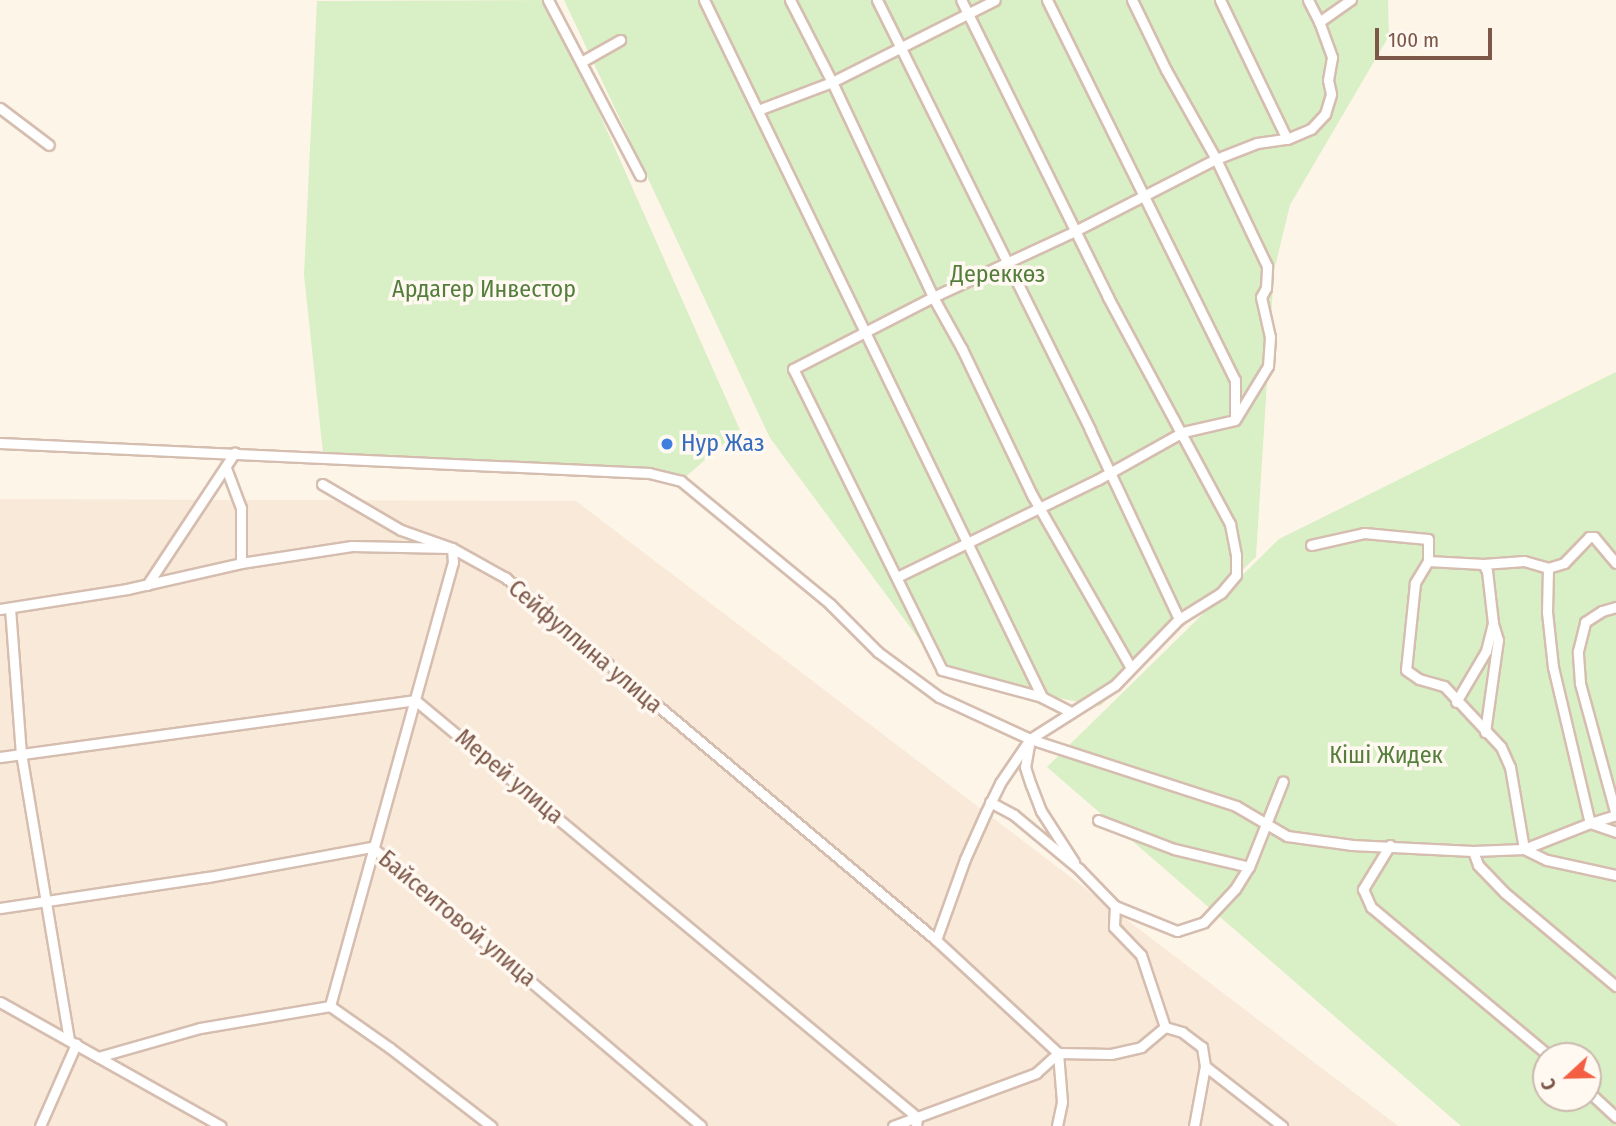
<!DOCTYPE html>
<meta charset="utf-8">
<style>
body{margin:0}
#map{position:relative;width:1616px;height:1126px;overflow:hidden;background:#fef5e9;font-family:"Fira Sans Condensed",sans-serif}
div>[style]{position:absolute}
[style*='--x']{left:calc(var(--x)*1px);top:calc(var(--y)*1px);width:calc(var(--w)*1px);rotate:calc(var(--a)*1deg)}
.residential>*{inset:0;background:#f9e9d9}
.green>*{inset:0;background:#d9efc5}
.roads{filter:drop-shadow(2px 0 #d5bdaf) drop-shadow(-2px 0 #d5bdaf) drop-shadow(0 2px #d5bdaf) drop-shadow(0 -2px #d5bdaf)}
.minor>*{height:9px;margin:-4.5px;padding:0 4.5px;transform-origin:4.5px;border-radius:4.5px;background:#fff}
.dots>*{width:19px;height:19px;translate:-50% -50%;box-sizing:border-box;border:4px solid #fff9f2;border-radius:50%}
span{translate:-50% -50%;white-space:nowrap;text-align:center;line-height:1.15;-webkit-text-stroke:7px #fff9f2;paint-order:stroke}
.park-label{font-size:24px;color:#547e3c}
.shop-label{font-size:24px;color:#366cbe}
.left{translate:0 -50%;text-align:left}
.street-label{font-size:24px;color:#7d5849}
.north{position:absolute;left:1532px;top:1042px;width:70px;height:70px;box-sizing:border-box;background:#fff9f2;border:2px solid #cbb9ae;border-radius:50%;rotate:248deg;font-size:19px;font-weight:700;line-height:28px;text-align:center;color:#7d5849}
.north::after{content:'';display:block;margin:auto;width:24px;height:32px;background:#f45e43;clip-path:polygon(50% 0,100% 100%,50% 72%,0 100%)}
.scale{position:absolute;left:1375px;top:28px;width:117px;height:32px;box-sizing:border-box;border:4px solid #7d5849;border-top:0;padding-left:9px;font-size:21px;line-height:24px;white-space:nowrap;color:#7d5849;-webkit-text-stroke:5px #fff9f2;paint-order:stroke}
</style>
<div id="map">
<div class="residential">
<i style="clip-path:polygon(0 499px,576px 501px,1398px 1126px,0 1126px)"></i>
</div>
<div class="green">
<i style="clip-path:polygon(549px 0,740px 430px,684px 478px,324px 462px,304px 275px,317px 1px)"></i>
<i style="clip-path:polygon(564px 0,1388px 0,1389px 36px,1290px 205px,1274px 271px,1256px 557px,1100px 706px,947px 677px,770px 438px)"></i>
<i style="clip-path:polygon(evenodd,1616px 372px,1616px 1126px,1461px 1126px,1047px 767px,1279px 539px,1616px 372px,1546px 1056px,1588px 1056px,1588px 1098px,1546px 1098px,1546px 1056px)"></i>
</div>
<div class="roads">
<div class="minor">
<i style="--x:548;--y:0;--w:198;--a:62.3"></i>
<i style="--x:704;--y:0;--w:775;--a:64.13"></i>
<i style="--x:790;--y:0;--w:92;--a:62.9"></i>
<i style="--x:832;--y:82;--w:182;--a:-26.7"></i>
<i style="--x:877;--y:0;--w:480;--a:63.6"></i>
<i style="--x:1090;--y:430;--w:209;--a:64.8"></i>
<i style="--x:1047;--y:0;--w:424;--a:63.7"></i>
<i style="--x:1235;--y:380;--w:39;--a:90"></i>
<i style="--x:1220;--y:0;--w:154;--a:64.3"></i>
<i style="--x:1308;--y:0;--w:25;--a:63"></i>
<i style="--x:581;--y:62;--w:45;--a:-29.4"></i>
<i style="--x:0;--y:108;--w:61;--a:37.1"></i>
<i style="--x:758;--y:110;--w:79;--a:-20.7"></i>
<i style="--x:832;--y:82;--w:238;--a:64.8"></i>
<i style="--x:933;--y:297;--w:157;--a:-24.9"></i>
<i style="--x:1075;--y:231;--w:158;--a:-27.1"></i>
<i style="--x:1216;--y:159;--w:102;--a:-119.3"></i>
<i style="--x:1166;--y:70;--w:78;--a:-115.9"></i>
<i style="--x:0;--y:443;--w:650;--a:2.65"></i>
<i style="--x:649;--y:473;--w:33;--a:14"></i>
<i style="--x:681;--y:481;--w:193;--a:39.5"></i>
<i style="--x:830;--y:604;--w:68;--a:45"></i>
<i style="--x:878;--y:652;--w:76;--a:36.4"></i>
<i style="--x:939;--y:697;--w:100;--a:24.8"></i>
<i style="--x:1030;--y:739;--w:217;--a:18"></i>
<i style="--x:1236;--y:806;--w:59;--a:30.5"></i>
<i style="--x:1287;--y:836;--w:66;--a:7.9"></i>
<i style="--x:1352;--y:845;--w:121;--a:2.8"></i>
<i style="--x:1473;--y:851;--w:51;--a:-2.2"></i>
<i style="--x:1524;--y:849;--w:71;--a:-21.5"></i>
<i style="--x:1590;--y:823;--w:28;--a:19"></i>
<i style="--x:226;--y:468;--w:43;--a:69.4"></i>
<i style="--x:241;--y:508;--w:55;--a:90"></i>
<i style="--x:322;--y:484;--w:91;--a:30.2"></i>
<i style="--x:401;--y:530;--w:54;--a:19.4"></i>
<i style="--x:452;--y:548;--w:14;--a:86"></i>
<i style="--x:453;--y:562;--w:461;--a:105.5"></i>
<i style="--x:1311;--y:545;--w:54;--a:-12.8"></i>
<i style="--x:1364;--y:533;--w:64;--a:5.4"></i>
<i style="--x:1428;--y:539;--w:22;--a:90"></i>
<i style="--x:1428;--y:561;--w:26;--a:121"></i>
<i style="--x:1415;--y:583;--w:87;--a:95.9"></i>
<i style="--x:1406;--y:670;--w:16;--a:35"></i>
<i style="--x:1419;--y:679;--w:26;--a:16"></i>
<i style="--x:1444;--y:686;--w:83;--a:46.9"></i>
<i style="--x:1501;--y:747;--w:22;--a:66"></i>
<i style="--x:1510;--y:767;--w:83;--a:80.3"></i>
<i style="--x:1428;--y:561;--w:55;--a:3.1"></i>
<i style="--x:1483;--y:564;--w:8;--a:60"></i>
<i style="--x:1487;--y:571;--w:52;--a:83.4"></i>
<i style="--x:1493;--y:623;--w:29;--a:104"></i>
<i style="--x:1486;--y:651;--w:59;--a:120.5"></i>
<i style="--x:1483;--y:564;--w:41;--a:-4.2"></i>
<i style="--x:1524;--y:561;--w:25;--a:16"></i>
<i style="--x:1548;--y:568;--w:17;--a:-17"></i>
<i style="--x:1564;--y:563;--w:36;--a:-46"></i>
<i style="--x:1589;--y:537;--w:5;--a:0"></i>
<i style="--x:1594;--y:537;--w:34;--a:50"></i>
<i style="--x:1548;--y:568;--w:44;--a:91.3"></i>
<i style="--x:1547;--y:612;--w:55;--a:83.8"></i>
<i style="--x:1553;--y:667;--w:160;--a:76.7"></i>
<i style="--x:1590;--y:823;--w:27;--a:-17"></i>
<i style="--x:1616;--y:815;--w:137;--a:-105.3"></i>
<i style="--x:1580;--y:683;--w:32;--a:-94"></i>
<i style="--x:1578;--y:651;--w:30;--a:-76"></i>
<i style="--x:1585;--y:622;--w:20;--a:-33"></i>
<i style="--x:1602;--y:611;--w:15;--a:-16"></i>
<i style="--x:897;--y:577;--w:222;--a:-25.9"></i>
<i style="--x:1097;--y:480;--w:98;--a:-29.2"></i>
<i style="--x:1183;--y:432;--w:53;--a:-13"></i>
<i style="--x:1235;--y:420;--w:63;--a:-58.6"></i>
<i style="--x:1268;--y:366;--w:29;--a:-86"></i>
<i style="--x:1270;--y:337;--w:41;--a:-102.7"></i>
<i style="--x:1261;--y:297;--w:10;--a:-61"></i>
<i style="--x:1266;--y:288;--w:22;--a:-87"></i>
<i style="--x:1267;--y:266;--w:119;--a:-115.5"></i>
<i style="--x:1216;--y:159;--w:44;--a:-21.3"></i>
<i style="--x:1257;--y:143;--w:30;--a:-8"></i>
<i style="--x:1287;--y:139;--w:26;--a:-23"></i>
<i style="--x:1311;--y:129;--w:21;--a:-47"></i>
<i style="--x:1325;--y:114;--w:21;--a:-73"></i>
<i style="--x:1331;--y:94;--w:14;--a:-102"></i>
<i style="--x:1328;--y:80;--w:23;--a:-80"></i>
<i style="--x:1332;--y:57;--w:37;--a:-110"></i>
<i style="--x:1319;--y:22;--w:39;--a:-35"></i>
<i style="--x:147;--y:585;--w:159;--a:-56.5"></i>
<i style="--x:10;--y:608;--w:145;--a:85.7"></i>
<i style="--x:21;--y:753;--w:291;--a:80.5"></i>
<i style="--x:0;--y:609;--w:129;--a:-8.9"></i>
<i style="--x:127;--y:589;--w:117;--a:-12.8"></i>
<i style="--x:241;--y:563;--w:112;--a:-8.7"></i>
<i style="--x:352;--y:546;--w:100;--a:1.1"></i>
<i style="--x:452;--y:548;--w:62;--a:29.1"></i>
<i style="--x:506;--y:578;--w:562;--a:40.09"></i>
<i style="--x:936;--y:940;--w:166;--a:42.8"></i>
<i style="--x:1058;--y:1053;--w:53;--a:1.1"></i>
<i style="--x:1111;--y:1054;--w:31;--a:-13"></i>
<i style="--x:1141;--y:1047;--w:31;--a:-40"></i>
<i style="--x:1069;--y:711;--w:30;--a:-153"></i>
<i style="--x:1042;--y:697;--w:104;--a:-164.9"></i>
<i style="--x:942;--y:670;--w:336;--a:-116.3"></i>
<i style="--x:793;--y:369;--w:157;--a:-27.2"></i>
<i style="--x:933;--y:297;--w:60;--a:60.9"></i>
<i style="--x:962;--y:349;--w:162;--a:64.4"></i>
<i style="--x:1032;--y:495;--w:197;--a:60.2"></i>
<i style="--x:1485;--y:732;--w:93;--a:-82"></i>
<i style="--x:1498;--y:640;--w:17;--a:-107"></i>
<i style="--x:1029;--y:745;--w:22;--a:100"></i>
<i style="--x:1025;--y:767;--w:19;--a:72"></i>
<i style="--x:1031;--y:785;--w:28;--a:69"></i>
<i style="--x:1041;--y:811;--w:61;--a:57.1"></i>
<i style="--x:0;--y:757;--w:419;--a:-7.8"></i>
<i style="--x:415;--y:700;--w:653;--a:39.72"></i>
<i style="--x:917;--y:1117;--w:9;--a:96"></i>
<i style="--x:990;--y:802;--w:27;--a:28"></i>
<i style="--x:1014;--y:815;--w:85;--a:39.7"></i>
<i style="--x:1079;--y:869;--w:52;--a:45.8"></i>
<i style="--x:1115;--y:906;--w:67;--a:22"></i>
<i style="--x:1177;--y:931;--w:28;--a:-18"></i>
<i style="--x:1204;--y:922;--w:45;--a:-46.8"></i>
<i style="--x:1235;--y:889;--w:26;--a:-58"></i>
<i style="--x:1249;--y:867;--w:92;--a:-68.4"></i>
<i style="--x:1098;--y:820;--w:81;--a:20.9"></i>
<i style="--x:1174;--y:849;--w:77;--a:13.5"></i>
<i style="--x:1390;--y:845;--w:52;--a:121.5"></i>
<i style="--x:1363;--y:889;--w:20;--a:66"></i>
<i style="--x:1371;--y:907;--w:232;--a:39.9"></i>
<i style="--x:1524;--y:849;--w:25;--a:26"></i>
<i style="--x:1547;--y:860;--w:71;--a:12.3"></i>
<i style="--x:1473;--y:851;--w:15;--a:70"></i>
<i style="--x:1478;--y:865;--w:39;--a:46"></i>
<i style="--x:1505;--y:893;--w:145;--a:40"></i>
<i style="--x:1115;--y:906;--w:21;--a:93"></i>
<i style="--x:1114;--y:927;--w:39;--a:46"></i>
<i style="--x:1141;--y:955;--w:76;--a:71.6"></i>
<i style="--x:1165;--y:1027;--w:18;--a:16"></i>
<i style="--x:1182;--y:1032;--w:25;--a:37"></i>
<i style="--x:1202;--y:1047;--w:19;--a:81"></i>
<i style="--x:1205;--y:1066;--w:98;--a:37.9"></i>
<i style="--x:0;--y:908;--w:210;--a:-8.5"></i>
<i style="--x:208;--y:877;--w:167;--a:-10.4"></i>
<i style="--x:372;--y:847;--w:431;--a:40.3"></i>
<i style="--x:936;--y:940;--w:86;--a:-70.3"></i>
<i style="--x:965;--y:859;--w:51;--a:-65.9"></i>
<i style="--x:986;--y:812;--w:32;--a:-64"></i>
<i style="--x:1000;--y:783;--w:53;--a:-55.7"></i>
<i style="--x:1030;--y:739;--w:101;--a:-32.4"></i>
<i style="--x:1115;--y:685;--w:92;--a:-45.9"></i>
<i style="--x:1179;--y:619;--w:49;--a:-31.8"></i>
<i style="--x:1221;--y:593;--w:23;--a:-50"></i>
<i style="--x:1236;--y:575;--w:20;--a:-90"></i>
<i style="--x:1236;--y:555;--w:32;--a:-101"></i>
<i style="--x:1230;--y:524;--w:258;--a:-118.3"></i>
<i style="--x:1108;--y:297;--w:331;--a:-116.3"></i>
<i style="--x:0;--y:1002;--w:253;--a:29.3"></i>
<i style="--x:98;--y:1057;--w:106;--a:-15.9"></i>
<i style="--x:200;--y:1028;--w:132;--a:-9.6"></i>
<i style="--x:330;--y:1006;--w:73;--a:35"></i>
<i style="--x:390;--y:1048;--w:128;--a:37.7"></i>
<i style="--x:1588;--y:1091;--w:38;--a:43"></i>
<i style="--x:40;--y:1126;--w:90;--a:-66.3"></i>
<i style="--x:893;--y:1126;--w:153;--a:-20.3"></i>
<i style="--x:1036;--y:1073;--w:30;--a:-42"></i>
<i style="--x:1058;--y:1053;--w:49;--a:85.3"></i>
<i style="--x:1062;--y:1102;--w:25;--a:102"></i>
<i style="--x:1194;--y:1126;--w:61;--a:-79.6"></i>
</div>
</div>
<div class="dots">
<i style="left:667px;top:444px;background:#3f7fe0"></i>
</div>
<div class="park-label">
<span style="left:998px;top:275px">Дереккөз</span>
<span style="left:484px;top:290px">Ардагер Инвестор</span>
<span style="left:1386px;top:756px">Кіші Жидек</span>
</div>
<div class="shop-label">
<span class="left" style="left:681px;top:444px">Нур Жаз</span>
</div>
<div class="street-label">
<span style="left:585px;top:647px;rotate:40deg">Сейфуллина улица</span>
<span style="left:509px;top:777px;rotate:40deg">Мерей улица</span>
<span style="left:457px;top:919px;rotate:40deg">Байсеитовой улица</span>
</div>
<div class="north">С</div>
<div class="scale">100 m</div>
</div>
